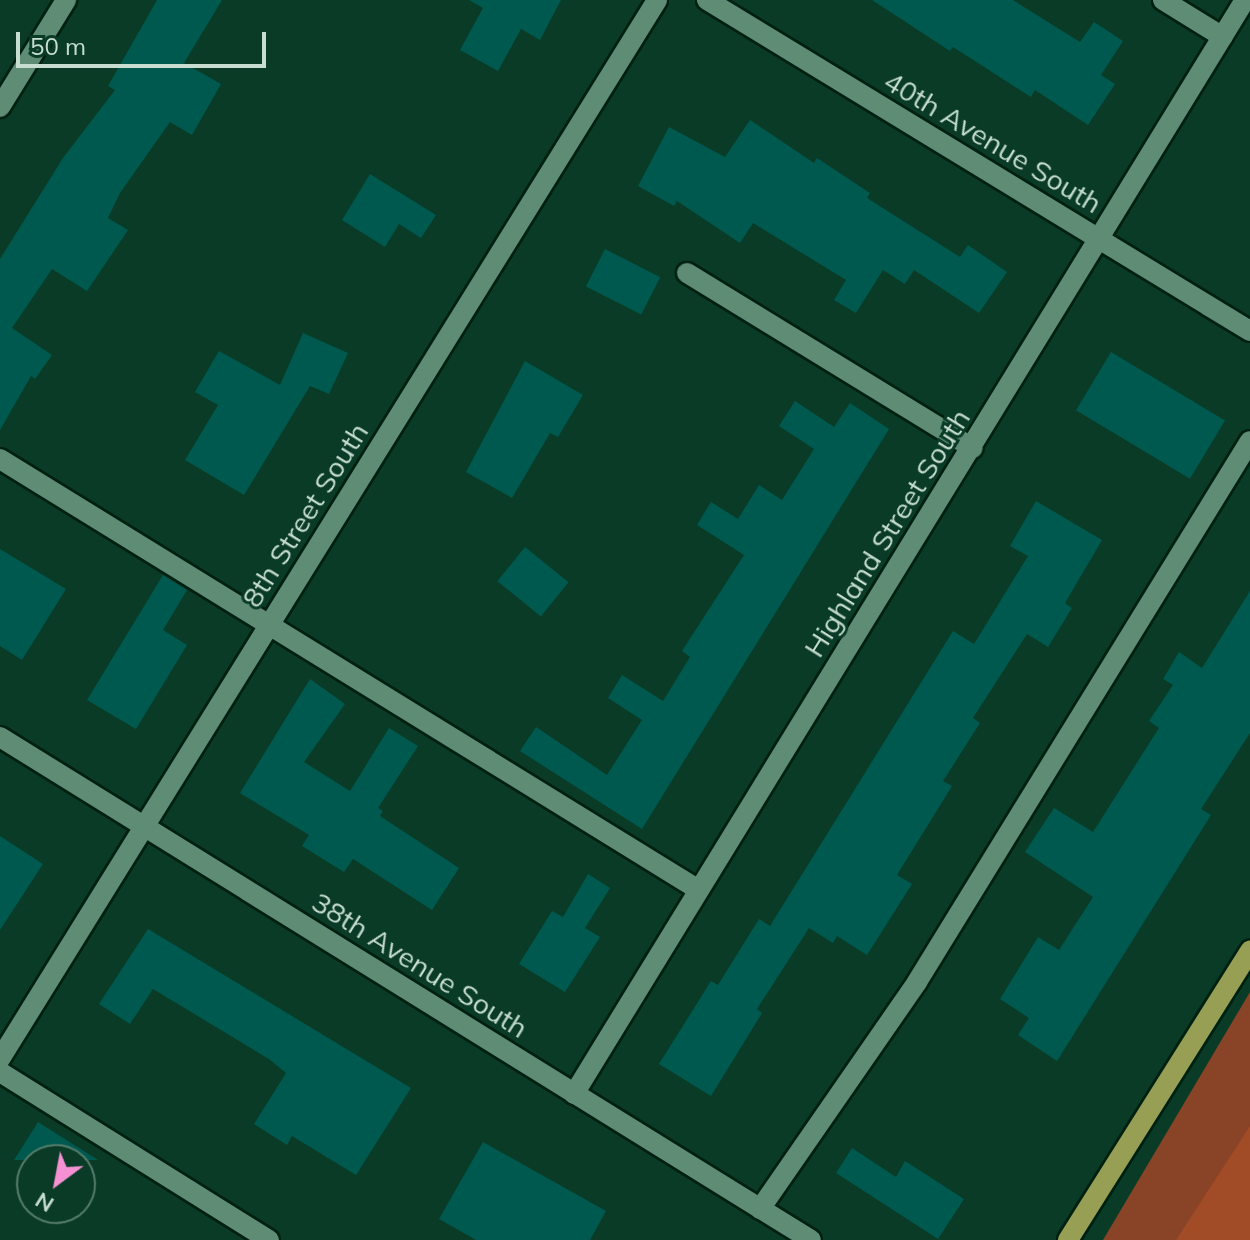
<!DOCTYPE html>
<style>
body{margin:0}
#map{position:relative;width:1250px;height:1240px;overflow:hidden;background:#093b27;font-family:Mulish,sans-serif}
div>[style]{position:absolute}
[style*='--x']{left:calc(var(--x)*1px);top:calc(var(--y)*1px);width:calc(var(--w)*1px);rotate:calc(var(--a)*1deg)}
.green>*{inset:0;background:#894327}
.forest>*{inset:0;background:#a14b27}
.building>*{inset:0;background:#00594f;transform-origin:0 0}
.roads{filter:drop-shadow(2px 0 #002011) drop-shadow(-2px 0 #002011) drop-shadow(0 2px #002011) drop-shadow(0 -2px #002011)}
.minor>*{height:20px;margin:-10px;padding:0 10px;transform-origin:10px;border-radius:10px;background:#5e8c75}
.major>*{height:20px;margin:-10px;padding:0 10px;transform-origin:10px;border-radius:10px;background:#969f54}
span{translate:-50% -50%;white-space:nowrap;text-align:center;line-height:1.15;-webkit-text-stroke:6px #093b27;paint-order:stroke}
.street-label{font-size:28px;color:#c6ddd0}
.north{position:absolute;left:16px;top:1144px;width:80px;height:80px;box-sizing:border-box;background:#093b27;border:2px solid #557c6b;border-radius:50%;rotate:212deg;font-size:22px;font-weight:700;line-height:32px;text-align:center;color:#c6ddd0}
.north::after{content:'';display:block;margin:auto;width:28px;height:36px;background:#f591d2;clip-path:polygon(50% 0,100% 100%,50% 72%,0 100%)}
.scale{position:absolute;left:16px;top:32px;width:250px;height:36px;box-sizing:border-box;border:4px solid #c6ddd0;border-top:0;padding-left:10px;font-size:24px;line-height:28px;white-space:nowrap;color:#c6ddd0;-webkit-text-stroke:6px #093b27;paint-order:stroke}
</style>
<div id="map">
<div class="green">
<i style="clip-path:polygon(1250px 992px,1250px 1240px,1103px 1240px)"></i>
</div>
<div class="forest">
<i style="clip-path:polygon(1250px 1126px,1250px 1240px,1176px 1240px)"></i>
</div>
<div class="building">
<i style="clip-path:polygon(157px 0,222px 0,184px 63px,221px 84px,192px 135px,170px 122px,120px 193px,108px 218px,128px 230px,87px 291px,52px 269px,12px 328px,52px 355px,35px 379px,31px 376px,0 430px,0 259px,63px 158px,115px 90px,108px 86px)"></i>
<i style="clip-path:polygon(469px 0,561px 0,540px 40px,521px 29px,498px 71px,460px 50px,483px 8px)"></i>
<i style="clip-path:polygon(872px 0,1013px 0,1080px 42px,1094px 22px,1123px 41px,1101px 75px,1115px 84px,1088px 125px,1035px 90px,1031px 97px,953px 47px,950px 51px)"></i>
<i style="clip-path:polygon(750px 120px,814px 163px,817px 158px,870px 193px,867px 198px,960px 257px,968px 245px,1007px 272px,979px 313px,914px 270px,905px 284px,883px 270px,856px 313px,834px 300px,846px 280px,753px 223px,740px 243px,677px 201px,674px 206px,638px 186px,669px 127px,725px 157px)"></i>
<i style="clip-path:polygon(370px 174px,436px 215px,421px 238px,399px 224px,385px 247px,342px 220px)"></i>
<i style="left:605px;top:249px;width:62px;height:42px;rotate:27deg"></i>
<i style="clip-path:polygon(303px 333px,348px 353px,329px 394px,310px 386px,244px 495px,185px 460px,218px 405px,195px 392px,219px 351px,280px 385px)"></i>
<i style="left:1111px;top:352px;width:133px;height:68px;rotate:31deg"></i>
<i style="clip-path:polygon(525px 361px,583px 395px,558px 437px,550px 433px,512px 498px,466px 472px)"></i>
<i style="clip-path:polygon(795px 401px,834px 427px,850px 403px,889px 429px,642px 829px,520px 751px,536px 727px,607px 775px,642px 720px,608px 698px,622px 675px,663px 701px,690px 657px,682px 651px,744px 555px,697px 525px,711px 502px,738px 519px,759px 485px,782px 500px,814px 449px,779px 426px)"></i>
<i style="clip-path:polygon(1036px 501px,1102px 540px,1065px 603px,1072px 608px,1048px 647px,1027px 634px,973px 718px,980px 723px,943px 781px,952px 786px,897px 875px,912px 884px,867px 955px,837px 936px,833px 943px,809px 928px,757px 1009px,762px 1013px,711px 1096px,659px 1064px,711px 981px,718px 985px,759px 919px,770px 926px,953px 631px,974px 644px,1028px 556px,1010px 546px)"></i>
<i style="left:525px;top:547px;width:56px;height:44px;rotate:39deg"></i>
<i style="clip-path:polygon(0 549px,66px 589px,22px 660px,0 646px)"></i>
<i style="clip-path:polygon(163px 575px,187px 590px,163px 630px,187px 645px,136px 729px,87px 700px)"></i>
<i style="clip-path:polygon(1250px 591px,1250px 733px,1201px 809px,1211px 815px,1057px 1061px,1018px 1035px,1029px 1018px,1000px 999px,1038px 937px,1059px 950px,1093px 897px,1025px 852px,1054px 808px,1093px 832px,1159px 728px,1149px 721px,1173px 685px,1163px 679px,1179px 652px,1202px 668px)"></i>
<i style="clip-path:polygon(310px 679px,345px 704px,304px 762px,350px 791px,389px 728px,418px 746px,378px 808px,383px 811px,380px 816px,459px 868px,432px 910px,353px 859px,344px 872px,302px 846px,309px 835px,240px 793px)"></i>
<i style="clip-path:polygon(0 836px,43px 864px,0 930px)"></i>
<i style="clip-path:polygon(588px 874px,610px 888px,585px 928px,600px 937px,565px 992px,519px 964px,552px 911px,563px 917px)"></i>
<i style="clip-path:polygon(148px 929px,411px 1088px,356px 1175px,292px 1136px,287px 1145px,254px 1124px,286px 1073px,269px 1059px,153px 989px,130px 1024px,99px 1004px)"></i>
<i style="clip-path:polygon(38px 1122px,98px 1160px,14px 1160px)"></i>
<i style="clip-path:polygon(483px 1142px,606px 1211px,590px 1240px,476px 1240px,439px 1219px)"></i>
<i style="clip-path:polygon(852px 1148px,896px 1177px,905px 1161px,964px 1199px,938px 1239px,836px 1173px)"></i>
</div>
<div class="roads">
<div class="minor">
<i style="--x:707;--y:0;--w:636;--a:31.37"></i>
<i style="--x:1163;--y:0;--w:70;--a:31.7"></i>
<i style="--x:0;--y:107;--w:126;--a:-58.3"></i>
<i style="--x:687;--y:273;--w:335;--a:31.5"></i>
<i style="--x:0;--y:459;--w:821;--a:31.66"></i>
<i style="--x:0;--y:737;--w:954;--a:31.81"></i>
<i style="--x:0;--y:1059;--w:1246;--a:-58.18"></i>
<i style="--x:0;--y:1072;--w:317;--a:32"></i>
<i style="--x:574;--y:1094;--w:1283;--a:-58.48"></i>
<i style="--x:760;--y:1209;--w:276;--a:-55.3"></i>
<i style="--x:917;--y:982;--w:635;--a:-58.39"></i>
</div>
<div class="major">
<i style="--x:1068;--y:1240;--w:342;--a:-57.8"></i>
</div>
</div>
<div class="street-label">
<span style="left:993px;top:142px;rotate:31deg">40th Avenue South</span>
<span style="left:305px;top:515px;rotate:-58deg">8th Street South</span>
<span style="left:887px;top:533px;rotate:-58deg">Highland Street South</span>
<span style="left:420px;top:965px;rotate:32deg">38th Avenue South</span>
</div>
<div class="north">N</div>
<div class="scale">50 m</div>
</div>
